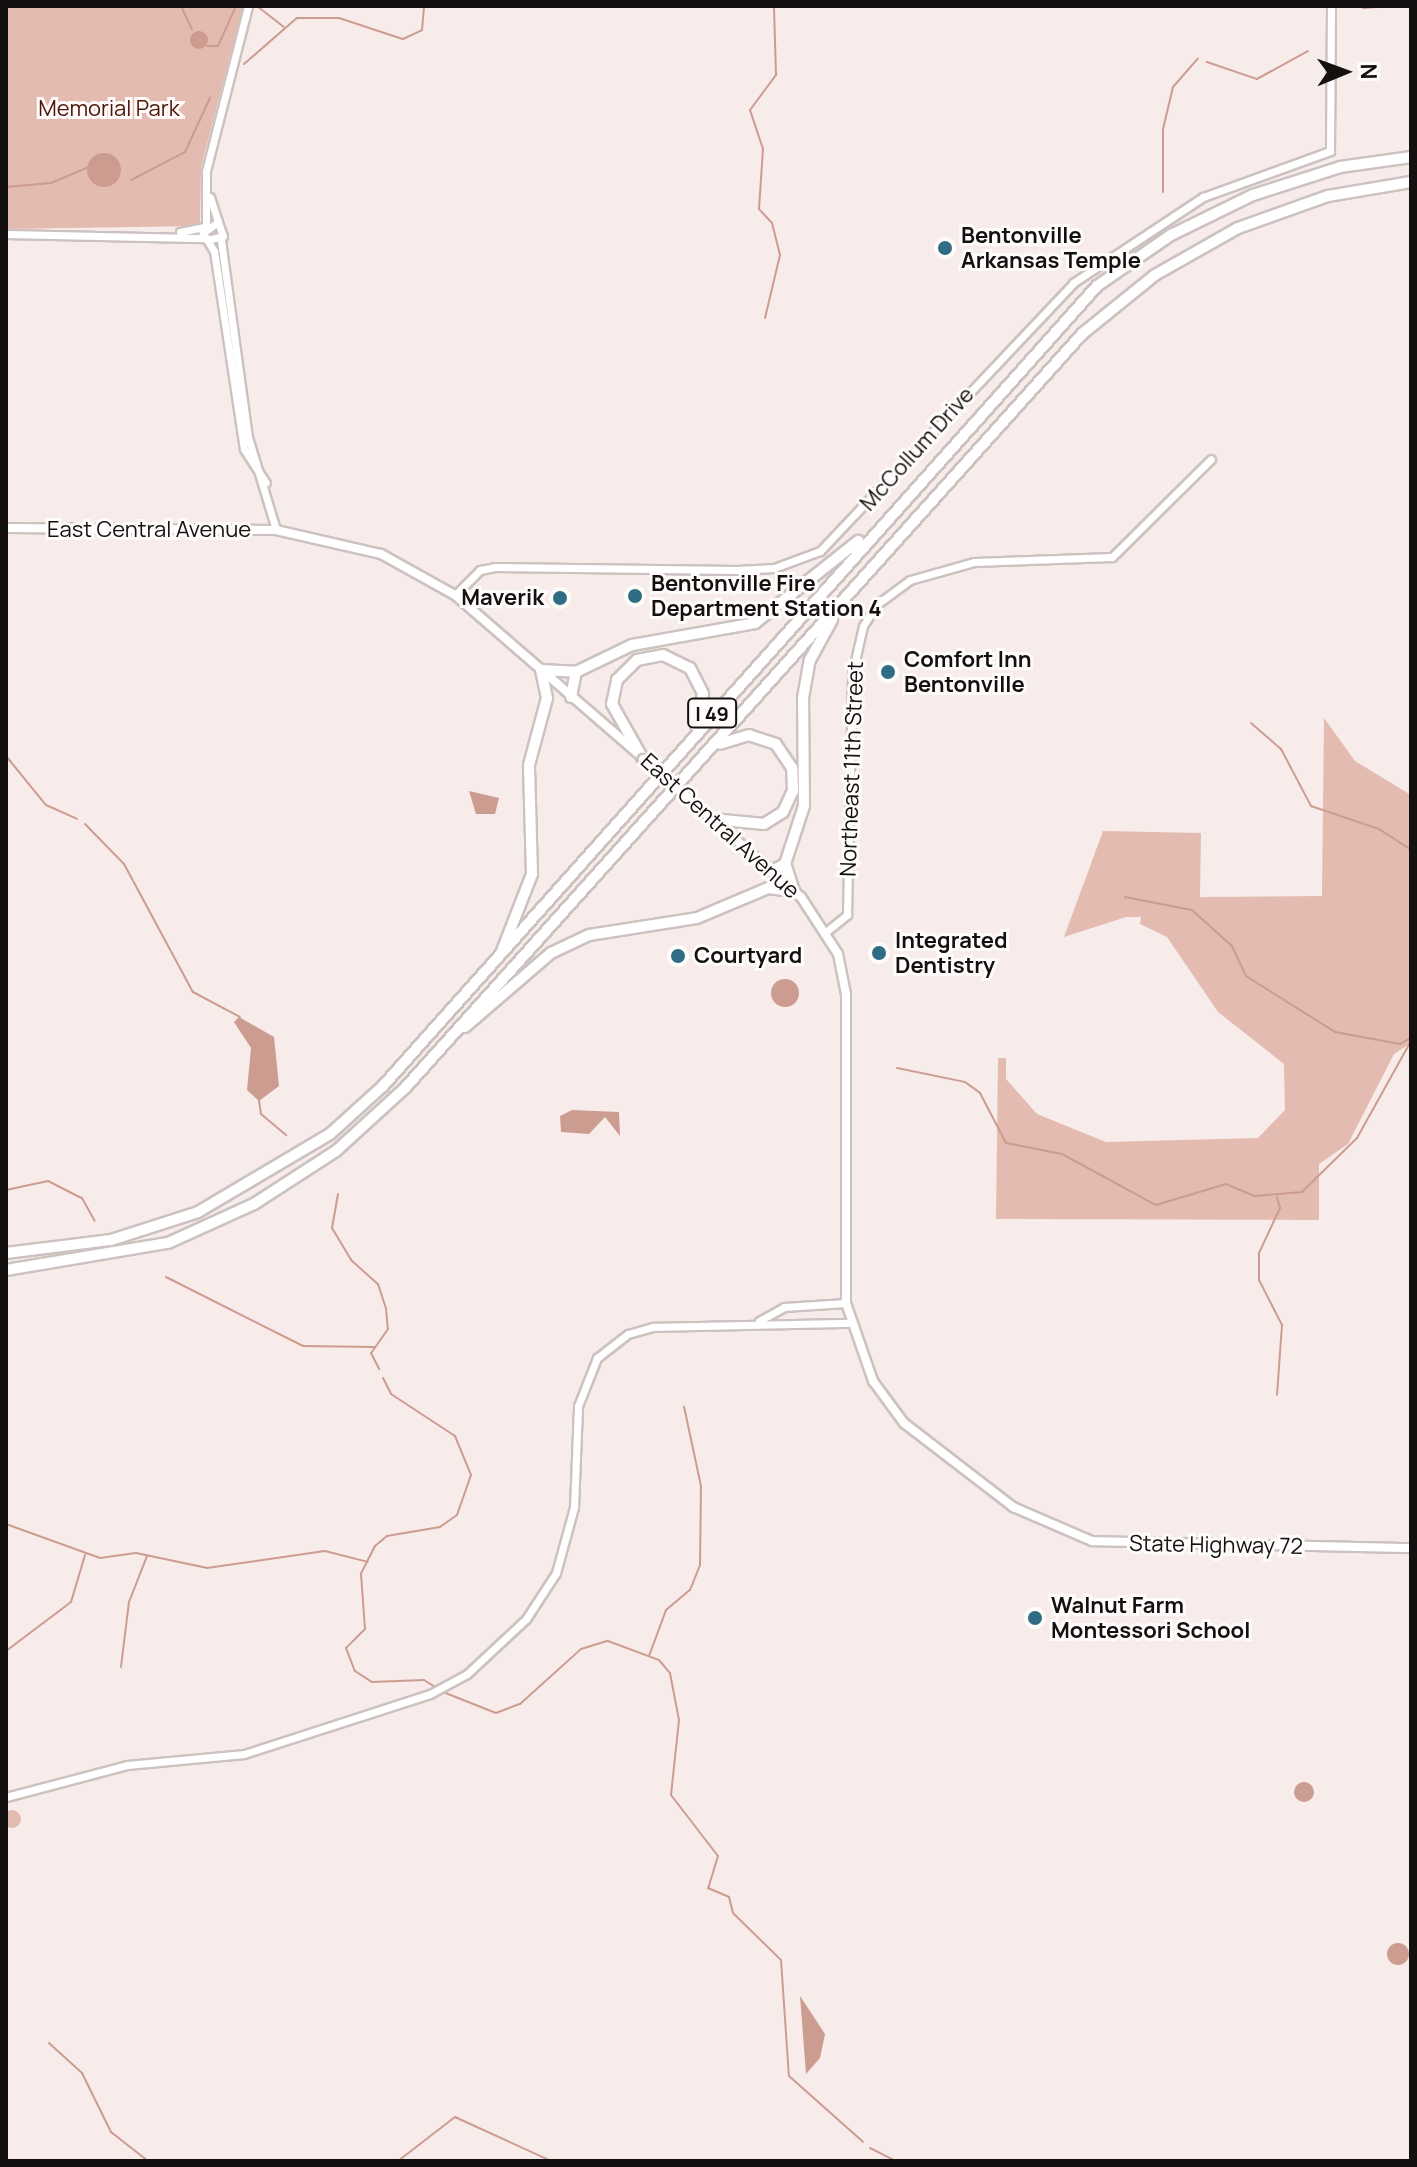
<!DOCTYPE html>
<style>
body{margin:0}
#map{position:relative;width:1417px;height:2167px;overflow:hidden;background:#f7ecea;font-family:Manrope,sans-serif}
div>[style]{position:absolute}
[style*='--x']{left:calc(var(--x)*1px);top:calc(var(--y)*1px);width:calc(var(--w)*1px);rotate:calc(var(--a)*1deg)}
.green>*{inset:0;background:#e3bbb0}
.round{border-radius:50%}
.water>*{inset:0;background:#cd9c90}
.stream>*{height:2px;margin:-1px;padding:0 1px;transform-origin:1px;border-radius:1px;background:#cd9c90}
.roads{filter:drop-shadow(2px 0 #ccc2c0) drop-shadow(-2px 0 #ccc2c0) drop-shadow(0 2px #ccc2c0) drop-shadow(0 -2px #ccc2c0)}
.tertiary>*{height:7px;margin:-3.5px;padding:0 3.5px;transform-origin:3.5px;border-radius:3.5px;background:#fff}
.secondary>*{height:8px;margin:-4px;padding:0 4px;transform-origin:4px;border-radius:4px;background:#fff}
.motorway>*{height:10px;margin:-5px;padding:0 5px;transform-origin:5px;border-radius:5px;background:#fff}
.bridges{filter:drop-shadow(2px 0 #ccc2c0) drop-shadow(-2px 0 #ccc2c0) drop-shadow(0 2px #ccc2c0) drop-shadow(0 -2px #ccc2c0)}
.secondary-bridge>*{height:8px;margin:-4px;padding:0 4px;transform-origin:4px;border-radius:4px;background:#fff}
.dots>*{width:22px;height:22px;translate:-50% -50%;box-sizing:border-box;border:4px solid #fefcfb;border-radius:50%}
span{translate:-50% -50%;white-space:nowrap;text-align:center;line-height:1.15;-webkit-text-stroke:6px #fefcfb;paint-order:stroke}
.shield-label span{padding:2px 6px;background:#fefcfb;border:2px solid;border-radius:6px;-webkit-text-stroke-width:0}
.shield-label{font-size:20px;color:#14100f;font-weight:700}
.park-label{font-size:22px;color:#4e1405}
.poi-label{font-size:22px;color:#14100f;font-weight:700}
.left{translate:0 -50%;text-align:left}
.right{translate:-100% -50%;text-align:right}
.street-label{font-size:22px;color:#14100f}
.frame{position:absolute;inset:0;border:8px solid #14100f;pointer-events:none}
.north{position:absolute;left:1305px;top:32px;width:80px;height:80px;-webkit-text-stroke:6px #fefcfb;paint-order:stroke;rotate:89deg;font-size:22px;font-weight:700;line-height:32px;text-align:center;color:#14100f}
.north::after{content:'';display:block;margin:auto;width:28px;height:36px;background:#14100f;clip-path:polygon(50% 0,100% 100%,50% 72%,0 100%)}
</style>
<div id="map">
<div class="green">
<i style="clip-path:polygon(6px 6px,243px 6px,201px 167px,200px 226px,6px 229px)"></i>
<i style="clip-path:polygon(1324px 718px,1355px 761px,1411px 795px,1411px 1043px,1394px 1054px,1348px 1144px,1319px 1164px,1319px 1220px,996px 1219px,998px 1058px,1006px 1058px,1006px 1079px,1037px 1114px,1106px 1142px,1258px 1138px,1285px 1110px,1284px 1064px,1218px 1012px,1167px 937px,1140px 924px,1141px 917px,1126px 917px,1064px 937px,1103px 831px,1201px 833px,1200px 897px,1322px 896px)"></i>
<i class="round" style="left:3px;top:1810px;width:18px;height:18px"></i>
</div>
<div class="water">
<i class="round" style="left:190px;top:31px;width:18px;height:18px"></i>
<i class="round" style="left:87px;top:153px;width:34px;height:34px"></i>
<i style="clip-path:polygon(469px 791px,499px 798px,495px 814px,476px 814px)"></i>
<i class="round" style="left:771px;top:979px;width:28px;height:28px"></i>
<i style="clip-path:polygon(239px 1017px,274px 1037px,279px 1086px,259px 1101px,247px 1090px,251px 1048px,234px 1022px)"></i>
<i style="clip-path:polygon(572px 1110px,619px 1112px,620px 1136px,605px 1117px,589px 1134px,561px 1132px,560px 1116px)"></i>
<i class="round" style="left:1294px;top:1782px;width:20px;height:20px"></i>
<i class="round" style="left:1387px;top:1943px;width:22px;height:22px"></i>
<i style="clip-path:polygon(800px 1996px,825px 2034px,820px 2058px,806px 2074px)"></i>
</div>
<div class="stream">
<i style="--x:181;--y:6;--w:26;--a:65"></i>
<i style="--x:257;--y:6;--w:34;--a:38"></i>
<i style="--x:1363;--y:8;--w:27;--a:-4"></i>
<i style="--x:207;--y:46;--w:11;--a:0"></i>
<i style="--x:218;--y:46;--w:44;--a:-65.8"></i>
<i style="--x:1207;--y:62;--w:53;--a:18.8"></i>
<i style="--x:1257;--y:79;--w:58;--a:-28.8"></i>
<i style="--x:244;--y:64;--w:70;--a:-41"></i>
<i style="--x:297;--y:18;--w:42;--a:0"></i>
<i style="--x:339;--y:18;--w:67;--a:18.2"></i>
<i style="--x:403;--y:39;--w:21;--a:-25"></i>
<i style="--x:422;--y:30;--w:24;--a:-85"></i>
<i style="--x:131;--y:180;--w:61;--a:-27.4"></i>
<i style="--x:185;--y:152;--w:60;--a:-65.2"></i>
<i style="--x:6;--y:187;--w:45;--a:-5.1"></i>
<i style="--x:51;--y:183;--w:39;--a:-23"></i>
<i style="--x:1163;--y:192;--w:63;--a:-90"></i>
<i style="--x:1163;--y:129;--w:43;--a:-76.6"></i>
<i style="--x:1173;--y:87;--w:38;--a:-49"></i>
<i style="--x:765;--y:318;--w:65;--a:-76.6"></i>
<i style="--x:780;--y:255;--w:33;--a:-104"></i>
<i style="--x:772;--y:223;--w:19;--a:-133"></i>
<i style="--x:759;--y:209;--w:60;--a:-86.2"></i>
<i style="--x:763;--y:149;--w:41;--a:-108.4"></i>
<i style="--x:750;--y:110;--w:44;--a:-53.4"></i>
<i style="--x:776;--y:75;--w:69;--a:-91.7"></i>
<i style="--x:1251;--y:723;--w:40;--a:41"></i>
<i style="--x:1281;--y:749;--w:64;--a:62.2"></i>
<i style="--x:1311;--y:806;--w:72;--a:18.7"></i>
<i style="--x:1379;--y:829;--w:38;--a:33"></i>
<i style="--x:6;--y:756;--w:63;--a:50.8"></i>
<i style="--x:46;--y:805;--w:34;--a:24"></i>
<i style="--x:85;--y:824;--w:56;--a:45.7"></i>
<i style="--x:124;--y:864;--w:145;--a:61.7"></i>
<i style="--x:193;--y:992;--w:53;--a:28"></i>
<i style="--x:1125;--y:897;--w:68;--a:11"></i>
<i style="--x:1192;--y:910;--w:54;--a:42"></i>
<i style="--x:1232;--y:946;--w:33;--a:65"></i>
<i style="--x:1246;--y:976;--w:105;--a:32.2"></i>
<i style="--x:1335;--y:1032;--w:66;--a:10.5"></i>
<i style="--x:1400;--y:1044;--w:13;--a:-29"></i>
<i style="--x:897;--y:1068;--w:69;--a:11.6"></i>
<i style="--x:965;--y:1082;--w:19;--a:36"></i>
<i style="--x:980;--y:1093;--w:56;--a:62.5"></i>
<i style="--x:1006;--y:1143;--w:57;--a:11.1"></i>
<i style="--x:1062;--y:1154;--w:107;--a:28.5"></i>
<i style="--x:1156;--y:1205;--w:73;--a:-16.7"></i>
<i style="--x:1226;--y:1184;--w:30;--a:23"></i>
<i style="--x:1254;--y:1196;--w:48;--a:-4.8"></i>
<i style="--x:1302;--y:1192;--w:77;--a:-44.5"></i>
<i style="--x:1357;--y:1138;--w:111;--a:-60.9"></i>
<i style="--x:259;--y:1100;--w:14;--a:82"></i>
<i style="--x:261;--y:1114;--w:33;--a:40"></i>
<i style="--x:6;--y:1190;--w:43;--a:-12.1"></i>
<i style="--x:48;--y:1181;--w:38;--a:27"></i>
<i style="--x:82;--y:1198;--w:26;--a:61"></i>
<i style="--x:338;--y:1194;--w:35;--a:100"></i>
<i style="--x:332;--y:1228;--w:37;--a:59"></i>
<i style="--x:351;--y:1260;--w:36;--a:42"></i>
<i style="--x:378;--y:1284;--w:25;--a:72"></i>
<i style="--x:386;--y:1308;--w:21;--a:85"></i>
<i style="--x:388;--y:1329;--w:29;--a:125"></i>
<i style="--x:371;--y:1353;--w:18;--a:63"></i>
<i style="--x:1277;--y:1197;--w:11;--a:75"></i>
<i style="--x:1280;--y:1208;--w:50;--a:115"></i>
<i style="--x:1259;--y:1253;--w:27;--a:90"></i>
<i style="--x:1259;--y:1280;--w:51;--a:62.9"></i>
<i style="--x:1282;--y:1325;--w:70;--a:94.1"></i>
<i style="--x:166;--y:1277;--w:153;--a:26.7"></i>
<i style="--x:303;--y:1346;--w:71;--a:0.8"></i>
<i style="--x:383;--y:1378;--w:18;--a:63"></i>
<i style="--x:391;--y:1394;--w:77;--a:33.3"></i>
<i style="--x:455;--y:1436;--w:42;--a:67.7"></i>
<i style="--x:471;--y:1475;--w:42;--a:109.3"></i>
<i style="--x:457;--y:1515;--w:21;--a:145"></i>
<i style="--x:440;--y:1527;--w:54;--a:170.4"></i>
<i style="--x:387;--y:1536;--w:16;--a:140"></i>
<i style="--x:375;--y:1546;--w:31;--a:117"></i>
<i style="--x:361;--y:1574;--w:55;--a:85.8"></i>
<i style="--x:365;--y:1629;--w:27;--a:135"></i>
<i style="--x:346;--y:1648;--w:25;--a:69"></i>
<i style="--x:355;--y:1671;--w:20;--a:33"></i>
<i style="--x:372;--y:1682;--w:52;--a:-2.2"></i>
<i style="--x:424;--y:1680;--w:13;--a:32"></i>
<i style="--x:6;--y:1524;--w:100;--a:19.9"></i>
<i style="--x:100;--y:1558;--w:36;--a:-8"></i>
<i style="--x:136;--y:1553;--w:73;--a:11.9"></i>
<i style="--x:207;--y:1568;--w:119;--a:-8.2"></i>
<i style="--x:325;--y:1551;--w:44;--a:14.3"></i>
<i style="--x:6;--y:1651;--w:81;--a:-37"></i>
<i style="--x:71;--y:1602;--w:49;--a:-73.4"></i>
<i style="--x:649;--y:1656;--w:49;--a:-69.7"></i>
<i style="--x:666;--y:1610;--w:31;--a:-40"></i>
<i style="--x:690;--y:1590;--w:27;--a:-68"></i>
<i style="--x:700;--y:1565;--w:79;--a:-89.3"></i>
<i style="--x:701;--y:1486;--w:81;--a:-102.1"></i>
<i style="--x:121;--y:1667;--w:65;--a:-83"></i>
<i style="--x:129;--y:1602;--w:49;--a:-68.6"></i>
<i style="--x:443;--y:1692;--w:57;--a:21.6"></i>
<i style="--x:496;--y:1713;--w:26;--a:-21"></i>
<i style="--x:520;--y:1704;--w:82;--a:-42"></i>
<i style="--x:581;--y:1649;--w:28;--a:-17"></i>
<i style="--x:608;--y:1641;--w:54;--a:20.4"></i>
<i style="--x:659;--y:1660;--w:17;--a:50"></i>
<i style="--x:670;--y:1673;--w:48;--a:79.2"></i>
<i style="--x:679;--y:1720;--w:75;--a:96.1"></i>
<i style="--x:671;--y:1795;--w:77;--a:52.4"></i>
<i style="--x:718;--y:1856;--w:34;--a:107"></i>
<i style="--x:708;--y:1888;--w:23;--a:23"></i>
<i style="--x:729;--y:1897;--w:16;--a:76"></i>
<i style="--x:733;--y:1913;--w:67;--a:44.4"></i>
<i style="--x:781;--y:1960;--w:116;--a:86.1"></i>
<i style="--x:789;--y:2076;--w:99;--a:41.7"></i>
<i style="--x:49;--y:2043;--w:45;--a:42.3"></i>
<i style="--x:82;--y:2073;--w:66;--a:63.8"></i>
<i style="--x:111;--y:2132;--w:47;--a:38.1"></i>
<i style="--x:870;--y:2148;--w:28;--a:27"></i>
<i style="--x:398;--y:2161;--w:72;--a:-37.7"></i>
<i style="--x:455;--y:2117;--w:106;--a:24.6"></i>
<i style="--x:595;--y:2161;--w:16;--a:0"></i>
</div>
<div class="roads">
<div class="tertiary">
<i style="--x:210;--y:197;--w:26;--a:72"></i>
<i style="--x:206;--y:225;--w:54;--a:-90"></i>
<i style="--x:206;--y:171;--w:170;--a:-75.7"></i>
<i style="--x:180;--y:232;--w:25;--a:-12"></i>
<i style="--x:6;--y:234;--w:199;--a:1.2"></i>
<i style="--x:207;--y:240;--w:16;--a:-14"></i>
<i style="--x:223;--y:236;--w:15;--a:-110"></i>
<i style="--x:218;--y:222;--w:19;--a:144"></i>
<i style="--x:203;--y:233;--w:21;--a:59"></i>
<i style="--x:214;--y:251;--w:200;--a:81.4"></i>
<i style="--x:244;--y:449;--w:40;--a:57.1"></i>
<i style="--x:221;--y:240;--w:199;--a:82.2"></i>
<i style="--x:248;--y:437;--w:97;--a:73.2"></i>
<i style="--x:455;--y:595;--w:35;--a:-45"></i>
<i style="--x:480;--y:570;--w:15;--a:-11"></i>
<i style="--x:495;--y:567;--w:242;--a:0.7"></i>
<i style="--x:737;--y:570;--w:37;--a:-3"></i>
<i style="--x:774;--y:568;--w:49;--a:-20.3"></i>
<i style="--x:820;--y:551;--w:369;--a:-46.6"></i>
<i style="--x:1073;--y:283;--w:156;--a:-33.5"></i>
<i style="--x:1203;--y:197;--w:135;--a:-19.9"></i>
<i style="--x:1330;--y:151;--w:145;--a:-89.6"></i>
<i style="--x:827;--y:931;--w:26;--a:-39"></i>
<i style="--x:847;--y:915;--w:241;--a:-88.8"></i>
<i style="--x:852;--y:674;--w:49;--a:-77.1"></i>
<i style="--x:863;--y:626;--w:25;--a:-58"></i>
<i style="--x:876;--y:605;--w:42;--a:-36.3"></i>
<i style="--x:910;--y:580;--w:66;--a:-15.7"></i>
<i style="--x:974;--y:562;--w:138;--a:-2.1"></i>
<i style="--x:1112;--y:557;--w:139;--a:-44.7"></i>
<i style="--x:759;--y:1321;--w:29;--a:-29"></i>
<i style="--x:784;--y:1307;--w:62;--a:-3.7"></i>
<i style="--x:6;--y:1797;--w:125;--a:-14.8"></i>
<i style="--x:127;--y:1765;--w:118;--a:-5.4"></i>
<i style="--x:244;--y:1754;--w:195;--a:-17.9"></i>
<i style="--x:430;--y:1694;--w:42;--a:-28.4"></i>
<i style="--x:467;--y:1674;--w:81;--a:-43"></i>
<i style="--x:526;--y:1619;--w:55;--a:-56.9"></i>
<i style="--x:556;--y:1573;--w:68;--a:-74.7"></i>
<i style="--x:574;--y:1507;--w:101;--a:-87.7"></i>
<i style="--x:578;--y:1406;--w:52;--a:-68.4"></i>
<i style="--x:597;--y:1358;--w:39;--a:-38"></i>
<i style="--x:628;--y:1334;--w:26;--a:-16"></i>
<i style="--x:653;--y:1327;--w:197;--a:-1.2"></i>
</div>
<div class="secondary">
<i style="--x:6;--y:528;--w:270;--a:0.4"></i>
<i style="--x:276;--y:530;--w:108;--a:12.9"></i>
<i style="--x:381;--y:554;--w:85;--a:29"></i>
<i style="--x:455;--y:595;--w:240;--a:40.9"></i>
<i style="--x:692;--y:801;--w:145;--a:41.4"></i>
<i style="--x:801;--y:897;--w:68;--a:57"></i>
<i style="--x:838;--y:954;--w:41;--a:78.7"></i>
<i style="--x:846;--y:994;--w:309;--a:90"></i>
<i style="--x:846;--y:1303;--w:83;--a:70.9"></i>
<i style="--x:873;--y:1381;--w:52;--a:53.6"></i>
<i style="--x:904;--y:1423;--w:138;--a:37.6"></i>
<i style="--x:1013;--y:1507;--w:86;--a:23.3"></i>
<i style="--x:1092;--y:1541;--w:319;--a:1.3"></i>
</div>
<div class="motorway">
<i style="--x:571;--y:697;--w:25;--a:-79"></i>
<i style="--x:643;--y:759;--w:63;--a:-119.4"></i>
<i style="--x:612;--y:704;--w:25;--a:-78"></i>
<i style="--x:617;--y:680;--w:28;--a:-45"></i>
<i style="--x:637;--y:660;--w:26;--a:-11"></i>
<i style="--x:663;--y:655;--w:30;--a:26"></i>
<i style="--x:690;--y:668;--w:29;--a:63"></i>
<i style="--x:703;--y:694;--w:33;--a:102"></i>
<i style="--x:713;--y:819;--w:51;--a:5.6"></i>
<i style="--x:764;--y:824;--w:22;--a:-32"></i>
<i style="--x:783;--y:812;--w:23;--a:-65"></i>
<i style="--x:793;--y:791;--w:23;--a:-92"></i>
<i style="--x:792;--y:768;--w:29;--a:-124"></i>
<i style="--x:776;--y:744;--w:28;--a:-162"></i>
<i style="--x:749;--y:735;--w:30;--a:163"></i>
<i style="--x:761;--y:865;--w:13;--a:29"></i>
<i style="--x:772;--y:871;--w:15;--a:-28"></i>
<i style="--x:794;--y:891;--w:28;--a:-108"></i>
<i style="--x:785;--y:864;--w:61;--a:-71.9"></i>
<i style="--x:804;--y:806;--w:108;--a:-90.5"></i>
<i style="--x:803;--y:698;--w:39;--a:-80"></i>
<i style="--x:810;--y:660;--w:46;--a:-61.2"></i>
<i style="--x:502;--y:951;--w:83;--a:-68.7"></i>
<i style="--x:532;--y:874;--w:109;--a:-91.6"></i>
<i style="--x:529;--y:765;--w:69;--a:-75"></i>
<i style="--x:547;--y:698;--w:29;--a:-102"></i>
<i style="--x:541;--y:670;--w:35;--a:3"></i>
<i style="--x:576;--y:672;--w:62;--a:-25.7"></i>
<i style="--x:632;--y:645;--w:125;--a:-10.1"></i>
<i style="--x:755;--y:623;--w:132;--a:-38.5"></i>
<i style="--x:465;--y:1027;--w:113;--a:-40.7"></i>
<i style="--x:551;--y:953;--w:42;--a:-25.3"></i>
<i style="--x:589;--y:935;--w:109;--a:-8.9"></i>
<i style="--x:697;--y:918;--w:77;--a:-22.9"></i>
<i style="--x:768;--y:888;--w:26;--a:7"></i>
<i style="--x:6;--y:1253;--w:106;--a:-7.1"></i>
<i style="--x:111;--y:1240;--w:91;--a:-17.8"></i>
<i style="--x:198;--y:1212;--w:153;--a:-30.6"></i>
<i style="--x:330;--y:1134;--w:72;--a:-42.2"></i>
<i style="--x:383;--y:1086;--w:1072;--a:-48.25"></i>
<i style="--x:1097;--y:286;--w:90;--a:-34.6"></i>
<i style="--x:1171;--y:235;--w:91;--a:-26"></i>
<i style="--x:1253;--y:195;--w:91;--a:-17.8"></i>
<i style="--x:1340;--y:167;--w:72;--a:-8"></i>
<i style="--x:6;--y:1270;--w:164;--a:-9.5"></i>
<i style="--x:168;--y:1243;--w:94;--a:-24.4"></i>
<i style="--x:254;--y:1204;--w:98;--a:-32.9"></i>
<i style="--x:336;--y:1151;--w:95;--a:-42.4"></i>
<i style="--x:406;--y:1087;--w:1012;--a:-48.08"></i>
<i style="--x:1082;--y:334;--w:94;--a:-38.9"></i>
<i style="--x:1155;--y:275;--w:95;--a:-29.5"></i>
<i style="--x:1238;--y:228;--w:96;--a:-19.6"></i>
<i style="--x:1328;--y:196;--w:84;--a:-9.6"></i>
</div>
</div>
<div class="bridges">
<div class="secondary-bridge">
<i style="--x:643;--y:759;--w:65;--a:40.6"></i>
</div>
</div>
<div class="dots">
<i style="left:945px;top:248px;background:#306c83"></i>
<i style="left:635px;top:596px;background:#306c83"></i>
<i style="left:560px;top:598px;background:#306c83"></i>
<i style="left:888px;top:672px;background:#306c83"></i>
<i style="left:879px;top:953px;background:#306c83"></i>
<i style="left:678px;top:956px;background:#306c83"></i>
<i style="left:1035px;top:1618px;background:#306c83"></i>
</div>
<div class="shield-label">
<span style="left:712px;top:713px">I 49</span>
</div>
<div class="park-label">
<span style="left:109px;top:109px">Memorial Park</span>
</div>
<div class="poi-label">
<span class="left" style="left:961px;top:248px">Bentonville<br>Arkansas Temple</span>
<span class="left" style="left:651px;top:596px">Bentonville Fire<br>Department Station 4</span>
<span class="right" style="left:544px;top:598px">Maverik</span>
<span class="left" style="left:904px;top:672px">Comfort Inn<br>Bentonville</span>
<span class="left" style="left:895px;top:953px">Integrated<br>Dentistry</span>
<span class="left" style="left:694px;top:956px">Courtyard</span>
<span class="left" style="left:1051px;top:1618px">Walnut Farm<br>Montessori School</span>
</div>
<div class="street-label">
<span style="left:917px;top:449px;rotate:-48deg">McCollum Drive</span>
<span style="left:149px;top:530px">East Central Avenue</span>
<span style="left:852px;top:769px;rotate:-88deg">Northeast 11th Street</span>
<span style="left:720px;top:826px;rotate:42deg">East Central Avenue</span>
<span style="left:1216px;top:1545px;rotate:1deg">State Highway 72</span>
</div>
<div class="frame"></div>
<div class="north">N</div>
</div>
